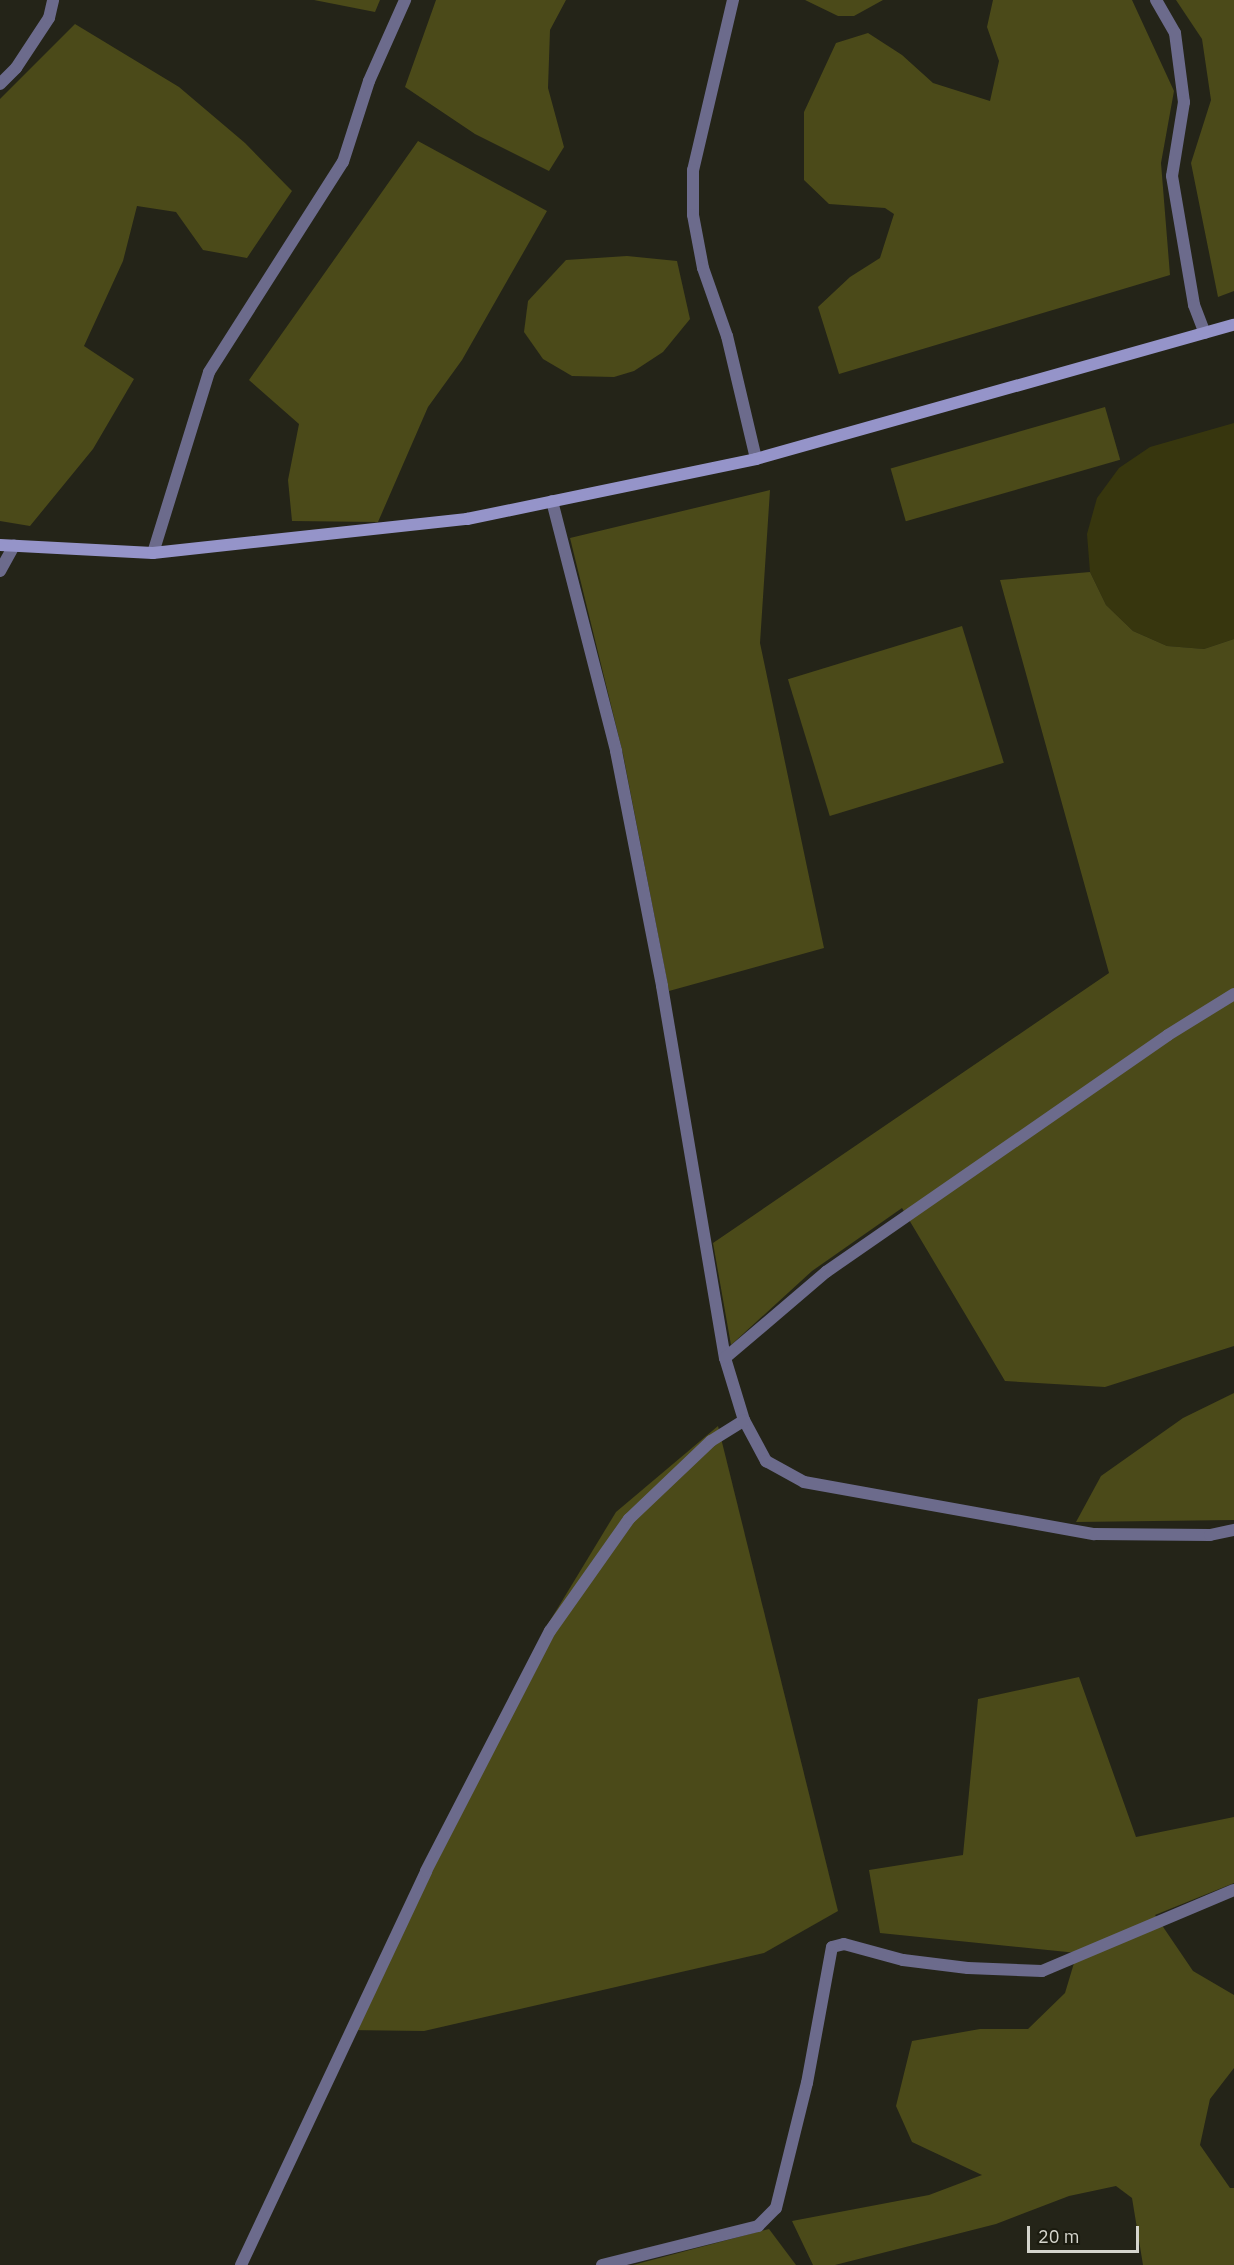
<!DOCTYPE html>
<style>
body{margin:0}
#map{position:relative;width:1234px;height:2265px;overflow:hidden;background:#242418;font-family:"IBM Plex Sans",sans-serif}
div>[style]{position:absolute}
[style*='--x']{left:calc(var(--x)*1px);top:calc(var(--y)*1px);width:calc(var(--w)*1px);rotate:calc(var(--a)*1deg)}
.green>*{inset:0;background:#37360e}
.forest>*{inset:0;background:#4b4a19;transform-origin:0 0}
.lane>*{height:12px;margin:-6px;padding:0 6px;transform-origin:6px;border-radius:6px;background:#6c6b8c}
.street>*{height:12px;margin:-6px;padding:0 6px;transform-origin:6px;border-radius:6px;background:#6c6b8c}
.secondary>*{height:12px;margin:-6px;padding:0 6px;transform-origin:6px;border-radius:6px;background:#9594c9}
span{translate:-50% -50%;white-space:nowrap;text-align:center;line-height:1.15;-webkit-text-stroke:6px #1b1b0f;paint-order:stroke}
.scale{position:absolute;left:1027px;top:2226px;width:112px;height:27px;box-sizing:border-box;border:3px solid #d5d5cd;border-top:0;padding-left:8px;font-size:18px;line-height:21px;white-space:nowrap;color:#d5d5cd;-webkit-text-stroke:4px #1b1b0f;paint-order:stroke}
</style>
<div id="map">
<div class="green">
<i style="clip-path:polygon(1234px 423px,1234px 639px,1204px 649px,1167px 646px,1133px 631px,1106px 605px,1090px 572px,1087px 534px,1097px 498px,1119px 468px,1150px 447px)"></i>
</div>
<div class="forest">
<i style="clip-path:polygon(314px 0,380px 0,375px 12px)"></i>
<i style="clip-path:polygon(436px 0,566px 0,550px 30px,548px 88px,564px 147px,549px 171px,475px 134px,405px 87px)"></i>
<i style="clip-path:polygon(805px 0,883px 0,854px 16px,838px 16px)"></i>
<i style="clip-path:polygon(993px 0,1132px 0,1174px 91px,1161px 163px,1170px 275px,839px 374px,818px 307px,850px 277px,880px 258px,894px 214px,885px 208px,829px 204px,804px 180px,804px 112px,836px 43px,868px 33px,902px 55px,933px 83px,990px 101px,999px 61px,987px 27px)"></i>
<i style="clip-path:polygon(1176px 0,1234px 0,1234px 291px,1218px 297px,1191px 163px,1211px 100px,1202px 39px)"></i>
<i style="clip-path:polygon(75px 24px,179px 87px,245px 143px,292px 191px,247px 258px,203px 250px,176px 212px,137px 206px,123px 261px,84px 346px,134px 379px,93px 449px,30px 526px,0 521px,0 99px)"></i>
<i style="clip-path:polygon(418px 141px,547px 211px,462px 360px,428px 407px,378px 522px,292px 521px,288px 480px,299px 424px,249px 380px)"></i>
<i style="clip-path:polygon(627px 256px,677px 261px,690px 319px,663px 352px,634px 371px,614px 377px,572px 376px,543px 359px,524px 332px,528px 301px,566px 260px)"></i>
<i style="left:1105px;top:407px;width:55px;height:223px;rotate:74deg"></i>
<i style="clip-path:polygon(770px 490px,760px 643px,824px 948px,669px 991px,623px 754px,570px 538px)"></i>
<i style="clip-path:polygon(1090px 572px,1106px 605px,1133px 631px,1167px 646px,1204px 649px,1234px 639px,1234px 1346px,1105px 1387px,1005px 1381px,902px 1208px,812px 1271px,731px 1345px,713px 1243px,1109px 973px,1000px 580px)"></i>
<i style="left:962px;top:626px;width:143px;height:182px;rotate:73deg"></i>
<i style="clip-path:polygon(1234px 1393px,1234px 1520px,1076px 1522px,1101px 1476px,1183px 1418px)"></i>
<i style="clip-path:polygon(718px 1426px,838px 1911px,764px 1953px,424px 2031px,348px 2030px,545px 1629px,616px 1512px)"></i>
<i style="clip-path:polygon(1079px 1677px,1136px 1837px,1234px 1817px,1234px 1883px,1155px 1915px,1193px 1971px,1234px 1995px,1234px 2068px,1210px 2099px,1200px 2145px,1230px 2188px,1234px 2188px,1234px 2265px,1143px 2265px,1132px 2198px,1116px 2186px,1069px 2196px,996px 2224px,835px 2265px,813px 2265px,792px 2221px,929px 2195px,982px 2175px,912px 2142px,896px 2106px,912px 2041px,980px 2029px,1028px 2029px,1065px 1993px,1077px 1953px,880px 1933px,869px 1870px,963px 1855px,978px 1699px)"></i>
<i style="clip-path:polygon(769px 2229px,796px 2265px,633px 2265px)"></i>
</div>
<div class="lane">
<i style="--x:1156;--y:0;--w:38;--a:60"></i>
<i style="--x:1175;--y:33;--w:70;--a:82.6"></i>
<i style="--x:1184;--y:102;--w:75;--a:99.2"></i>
<i style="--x:1172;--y:176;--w:131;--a:80.3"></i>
<i style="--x:1194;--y:305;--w:30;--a:69"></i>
<i style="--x:552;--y:501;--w:258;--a:75.6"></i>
<i style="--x:616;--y:751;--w:239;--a:78.9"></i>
<i style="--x:662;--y:986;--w:377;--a:80.4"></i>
<i style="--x:725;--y:1358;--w:65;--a:73"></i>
<i style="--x:744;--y:1420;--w:47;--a:61.8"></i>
<i style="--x:766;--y:1461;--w:43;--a:28.9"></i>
<i style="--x:804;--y:1482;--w:295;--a:10.2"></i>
<i style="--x:1094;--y:1534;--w:116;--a:0.5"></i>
<i style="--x:1210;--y:1535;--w:25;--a:-12"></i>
<i style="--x:153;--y:553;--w:189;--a:-72.8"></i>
<i style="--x:209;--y:372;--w:249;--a:-57.5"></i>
<i style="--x:343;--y:162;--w:85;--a:-72.2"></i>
<i style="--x:369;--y:81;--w:89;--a:-66"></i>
<i style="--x:725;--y:1358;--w:133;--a:-40.4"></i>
<i style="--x:826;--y:1272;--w:416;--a:-34.7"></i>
<i style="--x:1168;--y:1035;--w:78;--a:-31.8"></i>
<i style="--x:241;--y:2265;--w:435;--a:-64.8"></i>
<i style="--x:426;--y:1871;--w:270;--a:-62.7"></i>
<i style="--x:550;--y:1631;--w:137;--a:-54.8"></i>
<i style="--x:629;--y:1519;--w:113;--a:-43.6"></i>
<i style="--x:711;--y:1441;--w:39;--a:-32"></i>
<i style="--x:602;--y:2265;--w:161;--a:-14"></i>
<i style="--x:758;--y:2226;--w:25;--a:-45"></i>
<i style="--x:776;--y:2208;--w:129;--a:-76.1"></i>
<i style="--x:807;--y:2083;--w:138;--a:-79.6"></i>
<i style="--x:832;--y:1947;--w:12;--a:-14"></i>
<i style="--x:844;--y:1944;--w:61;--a:15.2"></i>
<i style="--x:903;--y:1960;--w:65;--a:7"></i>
<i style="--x:968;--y:1968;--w:74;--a:2.3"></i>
<i style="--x:1042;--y:1971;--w:208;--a:-22.9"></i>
</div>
<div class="street">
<i style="--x:733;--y:0;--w:175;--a:103.2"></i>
<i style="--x:693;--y:170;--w:45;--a:90"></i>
<i style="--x:693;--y:215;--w:54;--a:79.3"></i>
<i style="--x:703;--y:268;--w:72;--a:70.6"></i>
<i style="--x:727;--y:336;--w:126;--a:76.7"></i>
<i style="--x:0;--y:84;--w:23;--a:-45"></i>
<i style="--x:16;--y:68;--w:60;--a:-56.6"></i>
<i style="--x:49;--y:18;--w:18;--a:-77"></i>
<i style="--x:0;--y:571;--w:29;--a:-61"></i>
</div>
<div class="secondary">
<i style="--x:0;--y:545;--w:153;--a:3"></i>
<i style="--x:153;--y:553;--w:316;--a:-6.2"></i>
<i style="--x:467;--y:519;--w:295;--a:-11.7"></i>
<i style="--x:756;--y:459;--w:496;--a:-15.7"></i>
</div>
<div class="scale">20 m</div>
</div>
